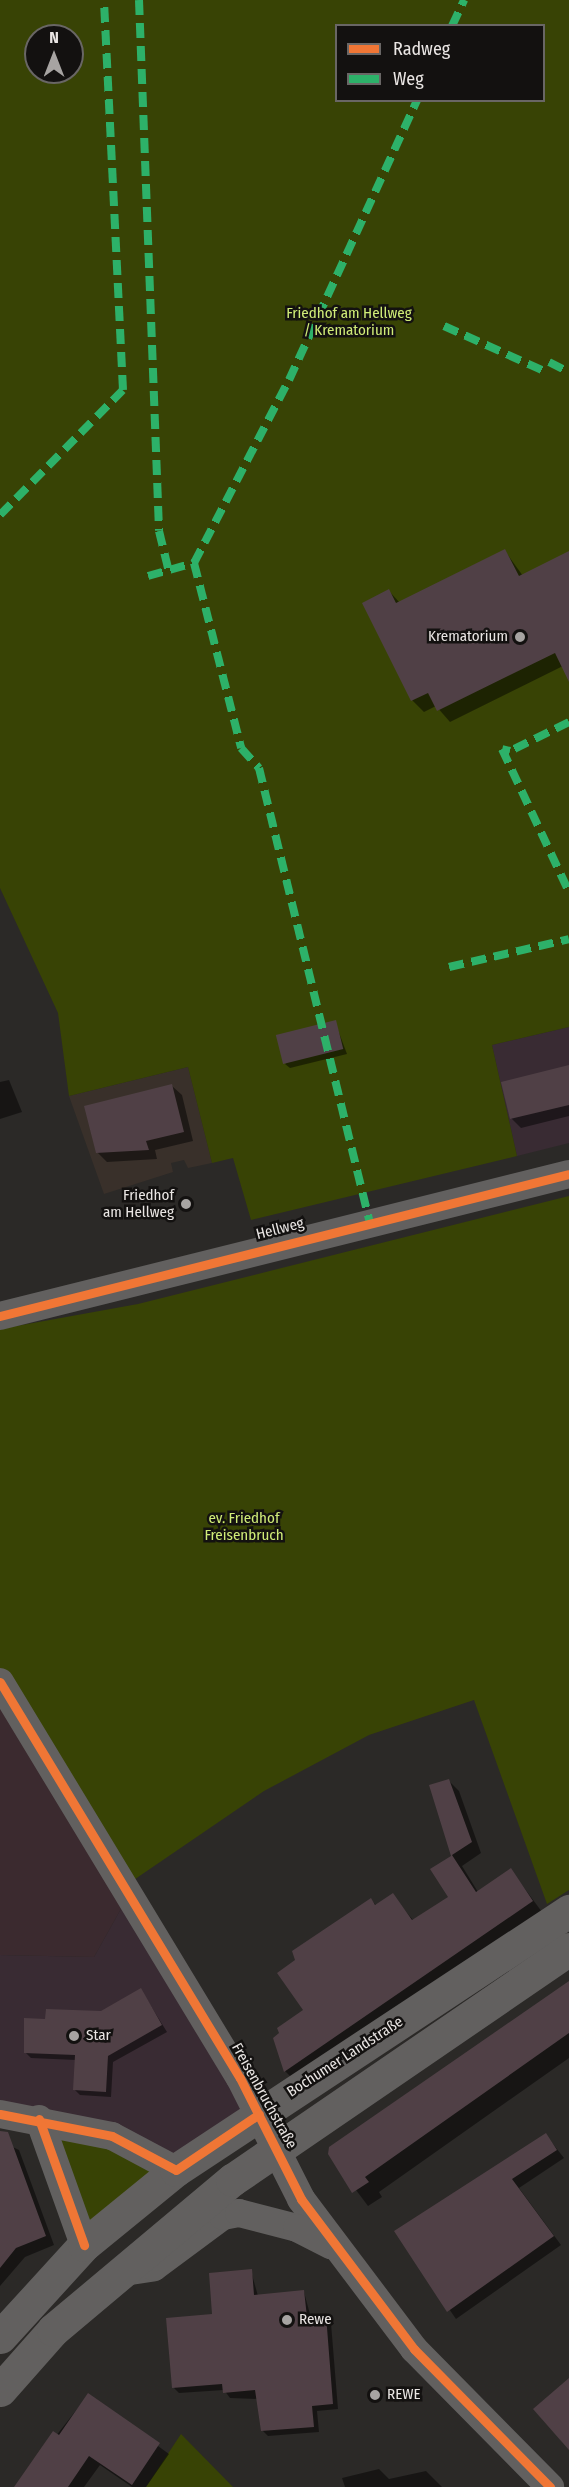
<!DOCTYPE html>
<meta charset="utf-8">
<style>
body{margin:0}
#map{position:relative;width:569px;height:2487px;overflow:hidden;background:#2b2927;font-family:"Fira Sans Condensed",sans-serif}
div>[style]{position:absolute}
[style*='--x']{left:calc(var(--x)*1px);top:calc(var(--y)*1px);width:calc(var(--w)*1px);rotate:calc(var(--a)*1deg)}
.commercial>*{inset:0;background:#392b33}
.built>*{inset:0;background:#39302a}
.medical>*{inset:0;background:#3b2a2f}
.green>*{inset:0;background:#384305}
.shadow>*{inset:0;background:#0007}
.building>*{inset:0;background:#504046;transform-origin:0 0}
.street>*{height:28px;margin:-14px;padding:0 14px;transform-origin:14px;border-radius:14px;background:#62605f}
.secondary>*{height:33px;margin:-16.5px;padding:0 16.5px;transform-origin:16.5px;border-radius:16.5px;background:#62605f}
.quiet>*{height:8px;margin-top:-4px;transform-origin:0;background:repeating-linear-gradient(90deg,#2db169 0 15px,transparent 0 23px)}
.cycleway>*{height:9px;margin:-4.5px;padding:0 4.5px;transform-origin:4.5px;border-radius:4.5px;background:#f07635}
.dots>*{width:16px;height:16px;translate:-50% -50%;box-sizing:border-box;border:3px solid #131110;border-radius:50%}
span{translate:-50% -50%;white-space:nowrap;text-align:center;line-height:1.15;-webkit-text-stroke:5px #131110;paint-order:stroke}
.park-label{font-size:15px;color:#d0ec78}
.poi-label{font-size:15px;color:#eae6e4}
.right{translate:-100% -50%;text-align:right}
.left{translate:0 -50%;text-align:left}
.street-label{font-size:15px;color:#eae6e4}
.legend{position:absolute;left:335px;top:24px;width:210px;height:78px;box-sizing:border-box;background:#131110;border:2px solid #696665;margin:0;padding:8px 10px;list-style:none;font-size:18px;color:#eae6e4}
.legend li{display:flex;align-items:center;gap:12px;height:30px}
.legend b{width:30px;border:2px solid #696665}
.north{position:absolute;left:24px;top:24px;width:60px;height:60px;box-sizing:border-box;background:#131110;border:2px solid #696665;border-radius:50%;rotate:0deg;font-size:16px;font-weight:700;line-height:24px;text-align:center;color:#eae6e4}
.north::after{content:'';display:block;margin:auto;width:21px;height:27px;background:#a7a4a2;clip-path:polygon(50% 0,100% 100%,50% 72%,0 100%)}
</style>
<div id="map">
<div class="commercial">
<i style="clip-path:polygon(569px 1027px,569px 1143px,517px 1156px,492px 1045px)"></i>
<i style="clip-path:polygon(127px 1898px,259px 2114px,176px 2170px,0 2113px,0 1955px,94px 1957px)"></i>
</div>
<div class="built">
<i style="clip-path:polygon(188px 1067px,212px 1163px,188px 1168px,184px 1160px,171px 1163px,173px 1172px,104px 1194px,69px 1096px)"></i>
</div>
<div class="medical">
<i style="clip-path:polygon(0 1683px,127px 1898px,94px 1957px,0 1955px)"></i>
</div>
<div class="green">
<i style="clip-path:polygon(evenodd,0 0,569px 0,569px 1027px,492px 1045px,517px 1156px,251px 1220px,233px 1158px,212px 1163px,188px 1067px,69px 1096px,58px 1013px,0 888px,0 0,336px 26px,544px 26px,544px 100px,336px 100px,336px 26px,0 0,36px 36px,72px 36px,72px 72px,36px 72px,36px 36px)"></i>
<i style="clip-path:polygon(569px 1196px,569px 1890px,547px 1904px,474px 1700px,369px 1735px,264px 1791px,122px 1888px,0 1680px,0 1329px,138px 1304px)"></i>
<i style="clip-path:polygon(41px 2120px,173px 2170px,85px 2243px)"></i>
<i style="clip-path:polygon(181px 2434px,233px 2487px,146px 2487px)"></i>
</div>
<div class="shadow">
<i style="clip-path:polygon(505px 551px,523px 576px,569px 553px,569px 678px,563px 666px,450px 722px,436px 706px,424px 712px,412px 700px,389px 591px,400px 603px)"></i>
<i style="clip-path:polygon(335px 1022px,347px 1054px,290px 1068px,285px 1064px)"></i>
<i style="clip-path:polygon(569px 1067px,569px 1116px,521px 1128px,511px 1118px)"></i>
<i style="clip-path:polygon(9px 1080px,22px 1112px,0 1119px,0 1082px)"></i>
<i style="clip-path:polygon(172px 1086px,182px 1095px,193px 1141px,155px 1150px,157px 1159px,107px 1162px,97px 1152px)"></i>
<i style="clip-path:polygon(448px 1780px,459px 1791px,481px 1853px,462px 1866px,478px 1892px,511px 1870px,542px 1912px,295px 2081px,285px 2071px,305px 2011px,371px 1900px,377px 1906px,392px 1895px,413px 1920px,450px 1897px,452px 1857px,431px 1786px)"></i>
<i style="clip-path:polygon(569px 1983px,569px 2058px,379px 2192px,382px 2197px,368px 2206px,329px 2154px)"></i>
<i style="clip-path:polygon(141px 1990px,167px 2032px,113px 2062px,111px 2097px,80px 2095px,74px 2089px,76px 2060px,31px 2058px,25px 2052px,47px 2021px,101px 2012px)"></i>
<i style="clip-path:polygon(546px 2135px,564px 2158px,519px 2188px,561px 2245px,456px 2319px,396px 2232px)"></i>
<i style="clip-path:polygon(0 2141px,19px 2150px,54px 2245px,25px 2257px,0 2286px)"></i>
<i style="clip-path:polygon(251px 2271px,258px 2296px,304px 2292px,311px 2318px,325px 2317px,331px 2323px,338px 2409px,317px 2411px,319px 2432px,268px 2436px,262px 2430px,259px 2399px,230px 2398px,224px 2390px,179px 2393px,174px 2388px,214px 2315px)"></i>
<i style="clip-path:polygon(88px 2395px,169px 2454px,146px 2487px,132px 2487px,100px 2465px,84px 2487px,16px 2487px)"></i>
<i style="clip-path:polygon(379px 2469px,389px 2479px,426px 2471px,442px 2487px,345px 2487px,342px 2478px)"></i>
</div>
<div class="building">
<i style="clip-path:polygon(505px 549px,519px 576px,569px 551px,569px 682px,555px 653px,437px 711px,428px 693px,411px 701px,362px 603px,389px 589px,396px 603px)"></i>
<i style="left:336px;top:1020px;width:30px;height:62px;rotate:76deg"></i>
<i style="clip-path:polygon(569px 1065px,569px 1105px,510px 1119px,501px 1082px)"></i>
<i style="clip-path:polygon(172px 1084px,184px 1132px,146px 1141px,149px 1150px,96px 1153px,84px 1106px)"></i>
<i style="clip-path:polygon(449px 1779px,472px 1842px,452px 1855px,476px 1892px,511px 1868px,533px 1901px,284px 2072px,273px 2038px,279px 2033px,277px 2028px,303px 2010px,277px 1973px,295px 1960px,292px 1951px,371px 1898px,375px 1905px,393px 1893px,412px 1920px,448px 1897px,430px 1869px,451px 1856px,429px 1785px)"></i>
<i style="clip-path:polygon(569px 1981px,569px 2033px,365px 2177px,369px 2182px,352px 2193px,328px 2154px,329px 2147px)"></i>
<i style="clip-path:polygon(141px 1988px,162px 2025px,108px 2056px,106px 2092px,73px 2090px,75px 2055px,24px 2053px,24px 2018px,45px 2019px,46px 2009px,101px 2011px)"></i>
<i style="clip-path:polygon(0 2131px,8px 2132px,46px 2236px,16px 2248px,0 2268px)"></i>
<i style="clip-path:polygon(546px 2133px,557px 2150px,512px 2179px,554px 2236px,447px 2312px,394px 2231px)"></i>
<i style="clip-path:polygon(252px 2269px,254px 2295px,304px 2290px,307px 2317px,326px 2315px,333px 2404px,312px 2406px,314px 2427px,261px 2431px,255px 2390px,223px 2393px,222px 2384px,172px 2388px,166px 2318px,212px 2314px,209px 2273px)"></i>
<i style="clip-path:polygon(569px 2378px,569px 2450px,533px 2409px)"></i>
<i style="clip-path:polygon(88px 2393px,160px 2443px,132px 2485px,89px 2456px,68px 2487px,14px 2487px,53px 2431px,59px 2435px)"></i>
</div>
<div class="street">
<i style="--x:0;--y:1316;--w:586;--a:-14.01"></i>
<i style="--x:0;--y:1682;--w:463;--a:58.8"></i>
<i style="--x:240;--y:2078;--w:136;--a:63.2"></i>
<i style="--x:301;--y:2199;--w:188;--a:53"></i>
<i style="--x:414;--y:2349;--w:194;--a:45.4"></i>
<i style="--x:0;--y:2114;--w:114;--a:11.1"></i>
<i style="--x:112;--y:2136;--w:72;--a:28"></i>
<i style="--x:39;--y:2119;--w:134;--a:70.3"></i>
<i style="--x:124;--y:2272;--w:30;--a:-9"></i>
<i style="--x:154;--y:2267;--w:86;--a:-36.5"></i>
<i style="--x:223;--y:2216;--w:16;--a:-11"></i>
<i style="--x:239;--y:2213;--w:60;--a:14.5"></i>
<i style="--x:297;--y:2228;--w:38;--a:27"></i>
</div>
<div class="secondary">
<i style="--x:0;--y:2337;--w:125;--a:-47.6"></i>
<i style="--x:84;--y:2245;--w:119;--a:-39.2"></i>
<i style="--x:176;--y:2170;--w:471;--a:-33.4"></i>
<i style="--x:0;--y:2390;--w:80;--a:-48.5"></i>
<i style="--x:53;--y:2330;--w:234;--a:-40"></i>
<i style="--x:232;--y:2180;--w:409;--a:-34.4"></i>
</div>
<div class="quiet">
<i style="--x:139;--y:0;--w:531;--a:87.84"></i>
<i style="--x:159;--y:531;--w:42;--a:76.3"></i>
<i style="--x:452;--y:26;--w:29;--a:-65"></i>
<i style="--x:444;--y:326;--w:110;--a:24.2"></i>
<i style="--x:549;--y:362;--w:22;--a:27"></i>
<i style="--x:0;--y:515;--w:175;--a:-45.5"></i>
<i style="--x:123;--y:390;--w:390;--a:-92.8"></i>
<i style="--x:194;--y:563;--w:191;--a:75.7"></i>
<i style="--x:241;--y:748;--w:27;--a:48"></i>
<i style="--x:259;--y:768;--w:467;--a:76.3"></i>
<i style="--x:148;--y:576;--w:48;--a:-15.8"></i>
<i style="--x:194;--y:563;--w:206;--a:-62.6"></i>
<i style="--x:289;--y:380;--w:308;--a:-65.4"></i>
<i style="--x:569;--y:722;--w:66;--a:153.8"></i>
<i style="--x:510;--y:751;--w:8;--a:-166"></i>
<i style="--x:502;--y:749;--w:158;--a:64.9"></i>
<i style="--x:449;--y:967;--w:123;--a:-13.1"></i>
</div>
<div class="cycleway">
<i style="--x:0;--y:1316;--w:586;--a:-14.01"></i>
<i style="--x:0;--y:1682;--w:463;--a:58.8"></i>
<i style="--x:240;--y:2078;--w:136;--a:63.2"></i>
<i style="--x:301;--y:2199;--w:188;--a:53"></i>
<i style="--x:414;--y:2349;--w:194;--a:45.4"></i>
<i style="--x:0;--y:2114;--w:114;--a:11.1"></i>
<i style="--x:112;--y:2136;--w:72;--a:28"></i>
<i style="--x:176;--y:2170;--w:100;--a:-34"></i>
<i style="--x:39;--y:2119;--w:134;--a:70.3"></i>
</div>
<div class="dots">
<i style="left:520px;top:637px;background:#a7a4a2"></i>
<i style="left:186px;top:1204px;background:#a7a4a2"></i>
<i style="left:74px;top:2036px;background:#a7a4a2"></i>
<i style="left:287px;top:2320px;background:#a7a4a2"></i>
<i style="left:375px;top:2395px;background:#a7a4a2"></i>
</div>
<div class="park-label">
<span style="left:349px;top:322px">Friedhof am Hellweg<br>/ Krematorium</span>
<span style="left:244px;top:1527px">ev. Friedhof<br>Freisenbruch</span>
</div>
<div class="poi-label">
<span class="right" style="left:508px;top:637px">Krematorium</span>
<span class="right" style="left:174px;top:1204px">Friedhof<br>am Hellweg</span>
<span class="left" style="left:86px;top:2036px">Star</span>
<span class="left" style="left:299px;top:2320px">Rewe</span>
<span class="left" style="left:387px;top:2395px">REWE</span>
</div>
<div class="street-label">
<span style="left:280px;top:1229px;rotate:-14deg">Hellweg</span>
<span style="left:345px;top:2057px;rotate:-33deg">Bochumer Landstraße</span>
<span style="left:264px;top:2096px;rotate:61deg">Freisenbruchstraße</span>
</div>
<ul class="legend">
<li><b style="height:8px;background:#f07635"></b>Radweg</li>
<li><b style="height:8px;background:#2db169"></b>Weg</li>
</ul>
<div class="north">N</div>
</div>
